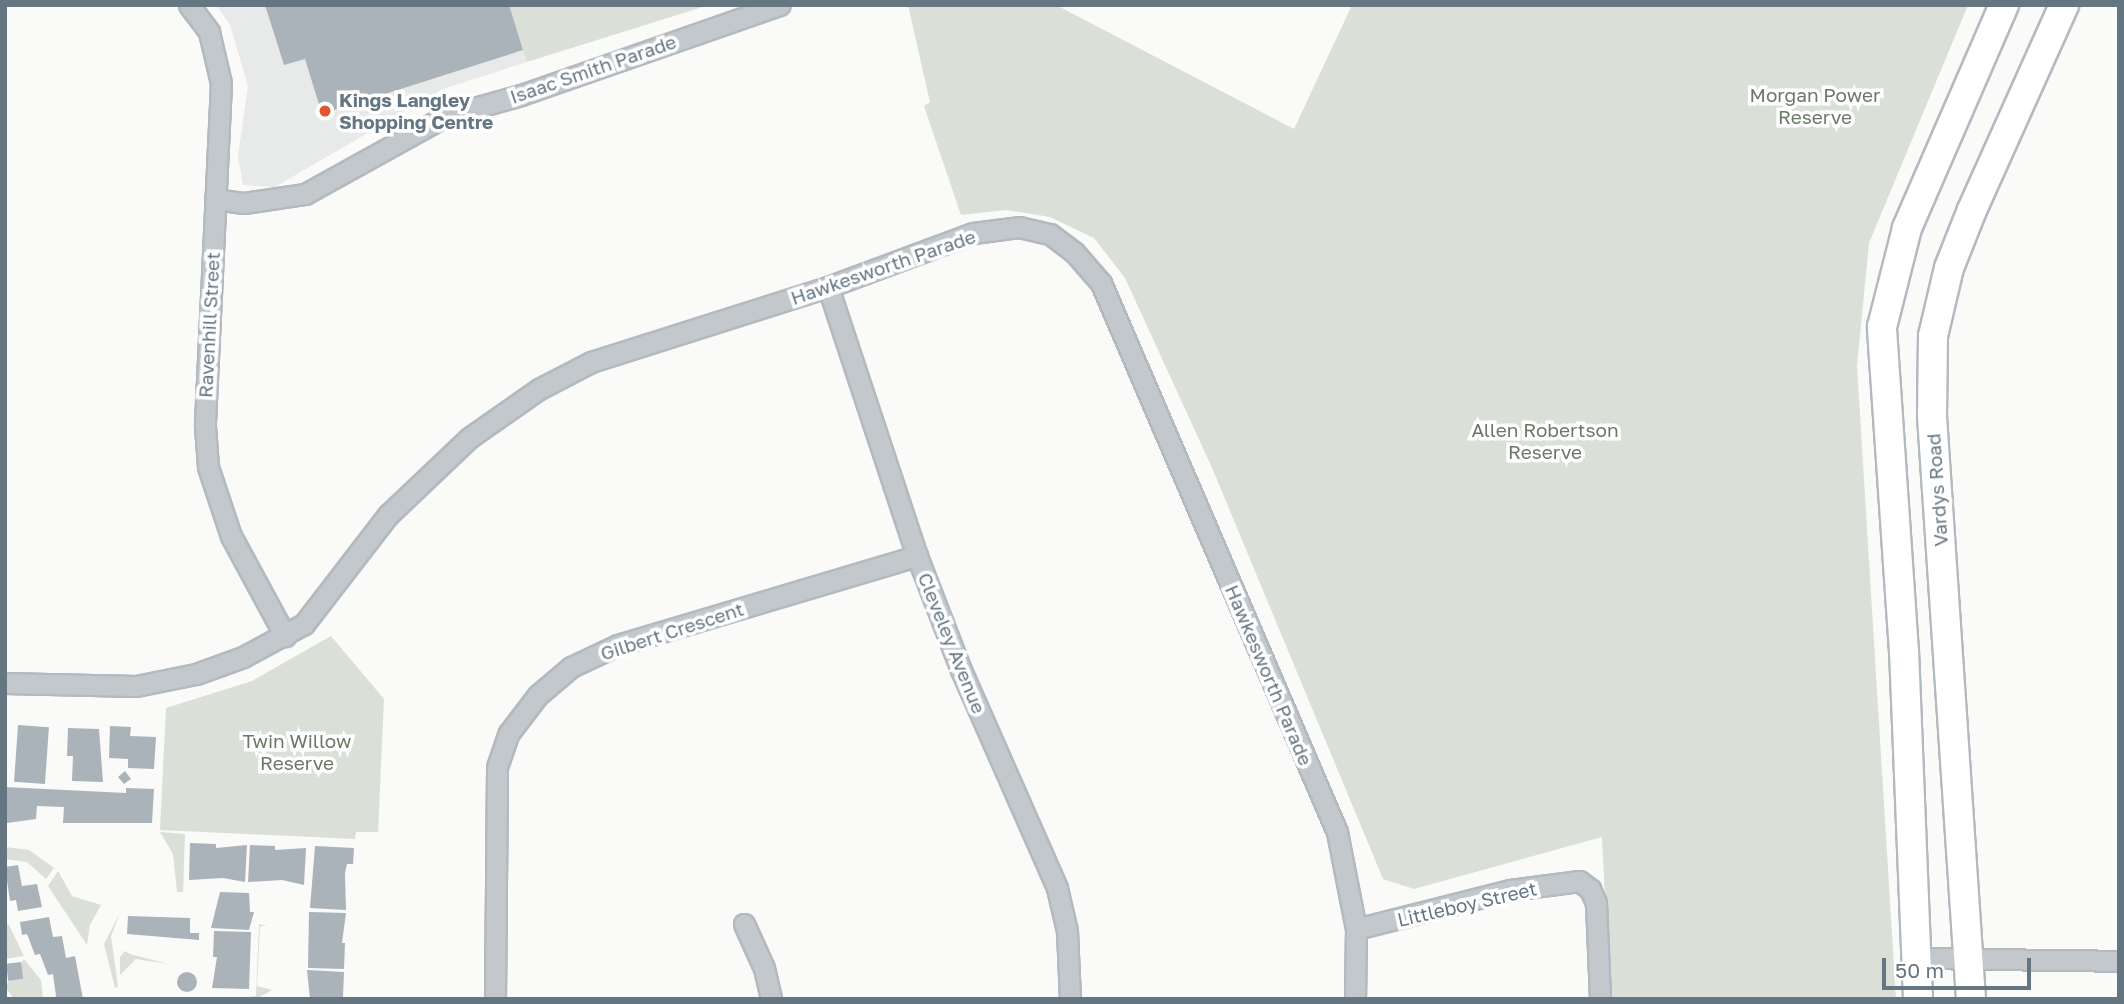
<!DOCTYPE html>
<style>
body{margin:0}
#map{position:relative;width:2124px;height:1004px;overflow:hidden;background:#fafaf8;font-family:"Golos Text",sans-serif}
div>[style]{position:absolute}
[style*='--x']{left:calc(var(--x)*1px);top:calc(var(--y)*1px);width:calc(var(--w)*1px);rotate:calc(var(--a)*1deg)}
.built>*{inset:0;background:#e8e9e9}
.green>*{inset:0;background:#dadfd7}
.building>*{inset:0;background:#aab3b9;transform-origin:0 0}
.round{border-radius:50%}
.roads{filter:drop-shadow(2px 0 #b3babf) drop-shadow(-2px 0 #b3babf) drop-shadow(0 2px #b3babf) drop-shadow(0 -2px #b3babf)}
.minor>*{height:19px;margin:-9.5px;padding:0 9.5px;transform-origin:9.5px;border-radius:9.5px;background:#c3c8cc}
.secondary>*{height:28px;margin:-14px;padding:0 14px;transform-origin:14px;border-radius:14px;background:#fff}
.dots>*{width:19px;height:19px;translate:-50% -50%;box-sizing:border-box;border:4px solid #fff;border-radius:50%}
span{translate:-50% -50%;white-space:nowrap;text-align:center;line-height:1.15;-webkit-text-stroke:7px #fff;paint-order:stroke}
.street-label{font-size:19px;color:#657683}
.park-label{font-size:19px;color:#687a64}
.poi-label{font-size:19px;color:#657683;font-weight:700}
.left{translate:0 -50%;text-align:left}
.frame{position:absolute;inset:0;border:7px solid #657683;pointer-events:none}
.scale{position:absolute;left:1882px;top:958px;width:149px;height:32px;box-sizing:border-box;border:4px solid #657683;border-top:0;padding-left:9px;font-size:21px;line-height:24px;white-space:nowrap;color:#657683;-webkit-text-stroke:5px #fff;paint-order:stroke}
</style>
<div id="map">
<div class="built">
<i style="clip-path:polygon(216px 5px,508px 5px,527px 62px,443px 89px,275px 187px,243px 185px,238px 156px,248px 86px,230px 25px)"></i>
</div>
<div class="green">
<i style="clip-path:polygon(508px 5px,709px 5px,527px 62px)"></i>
<i style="clip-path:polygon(908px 5px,1056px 5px,1294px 129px,1352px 5px,1968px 5px,1869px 243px,1857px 366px,1896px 999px,1610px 999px,1602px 837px,1414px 889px,1383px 879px,1213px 470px,1125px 278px,1094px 238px,1050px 217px,1006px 210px,961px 215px,924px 106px,930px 102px)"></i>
<i style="clip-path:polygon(331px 636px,384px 699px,378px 832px,356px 832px,355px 839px,160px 830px,166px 708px,252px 681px)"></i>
<i style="clip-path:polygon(160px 832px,185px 834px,183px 892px,177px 892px,173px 854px)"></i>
<i style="clip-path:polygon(5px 847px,29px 850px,54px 868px,46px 879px,27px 862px,5px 859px)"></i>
<i style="clip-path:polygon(58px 871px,72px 896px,101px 905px,90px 925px,87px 945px,48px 886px)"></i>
<i style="clip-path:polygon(120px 913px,111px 936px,118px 987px,115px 988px,104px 944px)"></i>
<i style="clip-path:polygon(7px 924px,9px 925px,24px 956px,5px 959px)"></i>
<i style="clip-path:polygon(259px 924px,267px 926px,260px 926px,257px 986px,272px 990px,258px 998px,233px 999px,256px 996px)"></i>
<i style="clip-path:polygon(125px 951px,130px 954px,168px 964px,136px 959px,120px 975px,120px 957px)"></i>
<i style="clip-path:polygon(24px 959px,41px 980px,43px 999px,14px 999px,5px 987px)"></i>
</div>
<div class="building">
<i style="clip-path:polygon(265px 5px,509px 5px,523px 50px,322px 114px,305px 59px,284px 65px)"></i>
<i style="left:18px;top:725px;width:31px;height:57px;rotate:4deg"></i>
<i style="clip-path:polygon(110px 726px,131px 727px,130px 736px,156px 737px,154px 769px,128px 768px,128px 759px,109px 758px)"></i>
<i style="clip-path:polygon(68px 728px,99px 729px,103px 782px,72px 781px,73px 756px,67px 756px)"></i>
<i style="clip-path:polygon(125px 771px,131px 779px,124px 784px,118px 777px)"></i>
<i style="clip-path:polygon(5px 787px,126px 793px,126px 788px,154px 789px,152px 823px,63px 823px,64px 807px,37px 806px,36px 819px,7px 823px)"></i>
<i style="clip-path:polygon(190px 843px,216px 844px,216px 848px,247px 845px,245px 882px,223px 878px,189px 880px)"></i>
<i style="clip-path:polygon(250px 845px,275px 846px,275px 850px,306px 848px,304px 885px,282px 880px,248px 882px)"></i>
<i style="clip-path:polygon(315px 846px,354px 848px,353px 864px,347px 864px,345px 873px,346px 910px,310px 908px)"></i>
<i style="clip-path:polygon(18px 865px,22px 886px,37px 884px,42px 907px,18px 911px,16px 900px,10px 901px,5px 867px)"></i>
<i style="clip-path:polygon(220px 892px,249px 893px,250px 912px,254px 912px,249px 930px,211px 928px)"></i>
<i style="clip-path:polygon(309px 912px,346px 913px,342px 943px,345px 943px,344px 969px,308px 968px)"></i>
<i style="clip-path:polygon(128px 916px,190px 918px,190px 933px,199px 933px,199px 940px,127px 934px)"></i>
<i style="clip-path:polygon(49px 917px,53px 937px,62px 936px,66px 958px,75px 956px,83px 999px,53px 999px,56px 996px,53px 974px,48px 975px,40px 954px,35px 955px,27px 934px,22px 935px,20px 922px)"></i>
<i style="clip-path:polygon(214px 931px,251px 932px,249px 989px,212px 988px,217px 957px,213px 957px)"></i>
<i style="left:21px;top:962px;width:17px;height:15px;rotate:83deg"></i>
<i style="clip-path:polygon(307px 970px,344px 972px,343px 997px,310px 999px)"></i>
<i class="round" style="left:177px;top:972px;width:20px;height:20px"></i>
</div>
<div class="roads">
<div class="minor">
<i style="--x:189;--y:5;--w:34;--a:53"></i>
<i style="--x:209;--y:32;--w:52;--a:76.8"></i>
<i style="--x:221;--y:83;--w:343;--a:92.7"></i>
<i style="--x:205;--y:426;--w:41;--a:85.8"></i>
<i style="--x:208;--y:467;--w:73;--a:71.6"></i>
<i style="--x:231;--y:536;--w:114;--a:61.6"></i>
<i style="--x:215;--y:199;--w:29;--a:8"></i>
<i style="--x:244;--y:203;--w:62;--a:-8.4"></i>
<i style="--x:305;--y:194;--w:161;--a:-29"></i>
<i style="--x:446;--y:116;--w:78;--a:-15.6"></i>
<i style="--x:521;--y:95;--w:274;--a:-19.2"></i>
<i style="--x:828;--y:287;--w:283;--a:71.7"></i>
<i style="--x:917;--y:556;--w:122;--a:68.9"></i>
<i style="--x:961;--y:670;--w:238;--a:66.2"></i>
<i style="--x:1057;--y:888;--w:44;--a:76.9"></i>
<i style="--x:1067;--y:931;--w:68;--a:87.5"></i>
<i style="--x:5;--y:683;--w:131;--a:1.3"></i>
<i style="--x:136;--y:686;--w:61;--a:-11.3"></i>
<i style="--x:196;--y:674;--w:50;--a:-19.9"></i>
<i style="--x:243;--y:657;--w:69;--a:-28.4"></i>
<i style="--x:304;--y:624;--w:138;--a:-52.4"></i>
<i style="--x:388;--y:515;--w:112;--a:-43.5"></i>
<i style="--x:469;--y:438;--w:85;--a:-35"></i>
<i style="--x:539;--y:389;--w:59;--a:-27.4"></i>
<i style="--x:591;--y:362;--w:249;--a:-17.6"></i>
<i style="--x:828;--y:287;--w:155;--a:-20.4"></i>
<i style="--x:973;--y:233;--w:46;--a:-7.4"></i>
<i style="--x:1019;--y:227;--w:32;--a:13"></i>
<i style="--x:1050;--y:234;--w:30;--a:37"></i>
<i style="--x:1074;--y:252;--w:41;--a:48.9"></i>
<i style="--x:1101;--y:283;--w:598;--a:66.74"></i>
<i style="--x:1337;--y:832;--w:99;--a:78.9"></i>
<i style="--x:1356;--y:929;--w:70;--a:90.8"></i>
<i style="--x:744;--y:924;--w:48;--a:65.6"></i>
<i style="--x:764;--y:968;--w:32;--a:77"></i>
<i style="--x:1356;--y:929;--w:159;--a:-14.2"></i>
<i style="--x:1510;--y:890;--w:70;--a:-7.4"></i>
<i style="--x:1579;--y:881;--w:14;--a:36"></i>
<i style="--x:1590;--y:889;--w:15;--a:67"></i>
<i style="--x:1596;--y:903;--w:96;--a:87.6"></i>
<i style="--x:1916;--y:958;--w:203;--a:0.8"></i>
<i style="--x:495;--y:999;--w:232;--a:-89.5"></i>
<i style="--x:497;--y:767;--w:36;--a:-71"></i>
<i style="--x:509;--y:733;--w:48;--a:-52.7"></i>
<i style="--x:538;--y:695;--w:43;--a:-40.3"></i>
<i style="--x:571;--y:667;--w:52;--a:-25.1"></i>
<i style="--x:618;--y:645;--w:312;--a:-16.6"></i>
</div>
<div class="secondary">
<i style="--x:1918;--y:999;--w:347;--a:-92.3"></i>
<i style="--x:1904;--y:652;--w:326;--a:-93.9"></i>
<i style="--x:1882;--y:327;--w:102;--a:-75.8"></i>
<i style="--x:1907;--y:228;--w:243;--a:-66.5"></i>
<i style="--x:1971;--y:999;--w:583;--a:-93.83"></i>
<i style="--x:1932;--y:417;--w:81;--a:-89.3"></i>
<i style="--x:1933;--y:336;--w:70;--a:-76.8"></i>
<i style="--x:1949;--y:268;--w:62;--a:-68.4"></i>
<i style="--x:1972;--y:210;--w:225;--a:-65.8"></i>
</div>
</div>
<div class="dots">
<i style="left:325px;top:111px;background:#e4572e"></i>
</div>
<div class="street-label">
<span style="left:593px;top:69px;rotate:-19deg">Isaac Smith Parade</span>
<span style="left:883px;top:267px;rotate:-19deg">Hawkesworth Parade</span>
<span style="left:209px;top:325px;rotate:-87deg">Ravenhill Street</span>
<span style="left:1937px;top:490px;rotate:-94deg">Vardys Road</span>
<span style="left:672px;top:631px;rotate:-18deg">Gilbert Crescent</span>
<span style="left:952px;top:643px;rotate:68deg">Cleveley Avenue</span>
<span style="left:1269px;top:675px;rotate:67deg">Hawkesworth Parade</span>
<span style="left:1467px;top:904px;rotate:-13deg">Littleboy Street</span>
</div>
<div class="park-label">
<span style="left:1815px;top:106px">Morgan Power<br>Reserve</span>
<span style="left:1545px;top:441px">Allen Robertson<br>Reserve</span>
<span style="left:297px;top:752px">Twin Willow<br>Reserve</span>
</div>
<div class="poi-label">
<span class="left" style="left:339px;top:111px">Kings Langley<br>Shopping Centre</span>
</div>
<div class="frame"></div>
<div class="scale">50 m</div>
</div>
